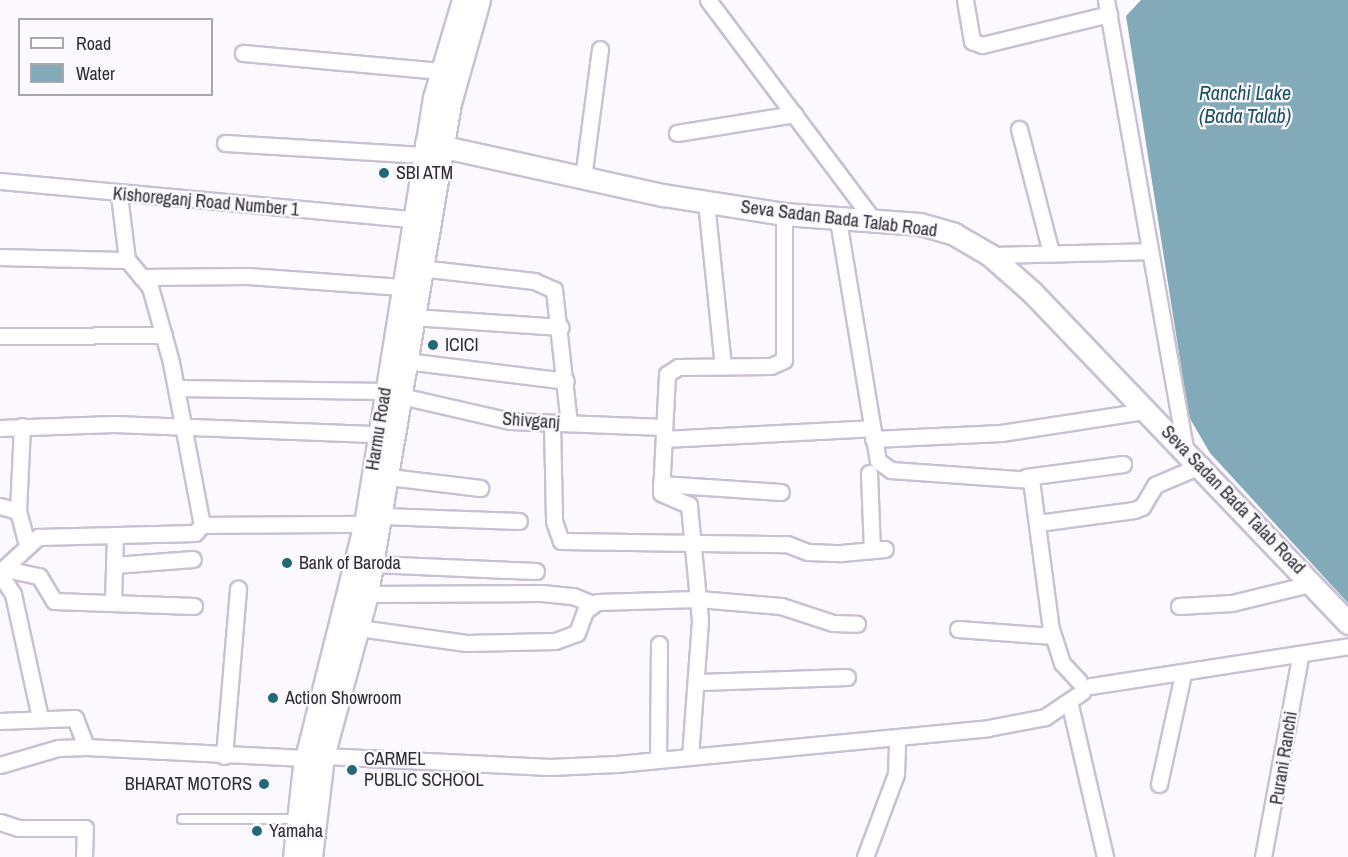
<!DOCTYPE html>
<style>
body{margin:0}
#map{position:relative;width:1348px;height:857px;overflow:hidden;background:#fbf9fd;font-family:"Archivo Narrow",sans-serif}
div>[style]{position:absolute}
[style*='--x']{left:calc(var(--x)*1px);top:calc(var(--y)*1px);width:calc(var(--w)*1px);rotate:calc(var(--a)*1deg)}
.water>*{inset:0;background:#82aab9}
.roads{filter:drop-shadow(2px 0 #cac0d3) drop-shadow(-2px 0 #cac0d3) drop-shadow(0 2px #cac0d3) drop-shadow(0 -2px #cac0d3)}
.lane>*{height:8px;margin:-4px;padding:0 4px;transform-origin:4px;border-radius:4px;background:#fff}
.street>*{height:15px;margin:-7.5px;padding:0 7.5px;transform-origin:7.5px;border-radius:7.5px;background:#fff}
.secondary>*{height:21px;margin:-10.5px;padding:0 10.5px;transform-origin:10.5px;border-radius:10.5px;background:#fff}
.dots>*{width:16px;height:16px;translate:-50% -50%;box-sizing:border-box;border:3px solid #fbf9fd;border-radius:50%}
span{translate:-50% -50%;white-space:nowrap;text-align:center;line-height:1.15;-webkit-text-stroke:4.5px #fbf9fd;paint-order:stroke}
.poi-label{font-size:18px;color:#302c33}
.left{translate:0 -50%;text-align:left}
.right{translate:-100% -50%;text-align:right}
.street-label{font-size:18px;color:#302c33}
.water-label{font-size:20px;color:#194f60;font-style:italic}
.legend{position:absolute;left:18px;top:18px;width:195px;height:78px;box-sizing:border-box;background:#fbf9fd;border:2px solid #aaa7ac;margin:0;padding:8px 10px;list-style:none;font-size:18px;color:#302c33}
.legend li{display:flex;align-items:center;gap:12px;height:30px}
.legend b{width:30px;border:2px solid #aaa7ac}
</style>
<div id="map">
<div class="water">
<i style="clip-path:polygon(1141px 0,1348px 0,1348px 603px,1210px 453px,1189px 417px,1126px 16px)"></i>
</div>
<div class="roads">
<div class="lane">
<i style="--x:182;--y:819;--w:114;--a:0"></i>
</div>
<div class="street">
<i style="--x:708;--y:0;--w:276;--a:53.1"></i>
<i style="--x:965;--y:0;--w:42;--a:80.3"></i>
<i style="--x:972;--y:41;--w:11;--a:22"></i>
<i style="--x:982;--y:45;--w:131;--a:-13.7"></i>
<i style="--x:1106;--y:0;--w:454;--a:80"></i>
<i style="--x:243;--y:53;--w:199;--a:5.2"></i>
<i style="--x:1019;--y:129;--w:128;--a:75.5"></i>
<i style="--x:677;--y:133;--w:119;--a:-9.2"></i>
<i style="--x:225;--y:143;--w:199;--a:3.5"></i>
<i style="--x:583;--y:178;--w:130;--a:-82.5"></i>
<i style="--x:0;--y:181;--w:415;--a:5.3"></i>
<i style="--x:706;--y:202;--w:165;--a:84.1"></i>
<i style="--x:838;--y:220;--w:244;--a:80.6"></i>
<i style="--x:878;--y:461;--w:16;--a:35"></i>
<i style="--x:891;--y:470;--w:140;--a:4.1"></i>
<i style="--x:1031;--y:480;--w:150;--a:82.4"></i>
<i style="--x:1051;--y:629;--w:36;--a:72"></i>
<i style="--x:1062;--y:663;--w:25;--a:47"></i>
<i style="--x:990;--y:255;--w:160;--a:-1.4"></i>
<i style="--x:0;--y:257;--w:127;--a:1.4"></i>
<i style="--x:420;--y:268;--w:115;--a:6.5"></i>
<i style="--x:534;--y:281;--w:22;--a:24"></i>
<i style="--x:554;--y:290;--w:134;--a:83.6"></i>
<i style="--x:141;--y:277;--w:107;--a:-0.5"></i>
<i style="--x:248;--y:276;--w:154;--a:4.1"></i>
<i style="--x:413;--y:317;--w:148;--a:3.9"></i>
<i style="--x:0;--y:336;--w:164;--a:-0.3"></i>
<i style="--x:406;--y:361;--w:161;--a:7.1"></i>
<i style="--x:177;--y:388;--w:208;--a:0.8"></i>
<i style="--x:401;--y:396;--w:112;--a:12.9"></i>
<i style="--x:510;--y:421;--w:154;--a:2.2"></i>
<i style="--x:552;--y:423;--w:98;--a:88.8"></i>
<i style="--x:554;--y:521;--w:21;--a:71"></i>
<i style="--x:561;--y:541;--w:226;--a:0.8"></i>
<i style="--x:787;--y:544;--w:22;--a:21"></i>
<i style="--x:808;--y:552;--w:33;--a:2"></i>
<i style="--x:841;--y:553;--w:44;--a:-5.2"></i>
<i style="--x:0;--y:428;--w:114;--a:-2"></i>
<i style="--x:114;--y:424;--w:265;--a:2.2"></i>
<i style="--x:664;--y:439;--w:207;--a:-3"></i>
<i style="--x:873;--y:439;--w:128;--a:-2.7"></i>
<i style="--x:1001;--y:433;--w:146;--a:-8.7"></i>
<i style="--x:869;--y:473;--w:77;--a:87.8"></i>
<i style="--x:389;--y:477;--w:92;--a:6.9"></i>
<i style="--x:1026;--y:477;--w:98;--a:-7.6"></i>
<i style="--x:661;--y:484;--w:120;--a:3.8"></i>
<i style="--x:0;--y:506;--w:19;--a:16"></i>
<i style="--x:18;--y:511;--w:34;--a:75"></i>
<i style="--x:18;--y:511;--w:85;--a:-87.3"></i>
<i style="--x:382;--y:516;--w:137;--a:2.1"></i>
<i style="--x:1038;--y:523;--w:97;--a:-7.7"></i>
<i style="--x:1134;--y:510;--w:9;--a:-21"></i>
<i style="--x:1142;--y:507;--w:26;--a:-59"></i>
<i style="--x:1155;--y:485;--w:51;--a:-23.1"></i>
<i style="--x:202;--y:525;--w:163;--a:-0.4"></i>
<i style="--x:373;--y:564;--w:163;--a:2.5"></i>
<i style="--x:114;--y:565;--w:79;--a:-4.3"></i>
<i style="--x:5;--y:569;--w:35;--a:12"></i>
<i style="--x:39;--y:576;--w:29;--a:59"></i>
<i style="--x:54;--y:601;--w:140;--a:2"></i>
<i style="--x:0;--y:572;--w:52;--a:-42.6"></i>
<i style="--x:38;--y:537;--w:157;--a:-1.5"></i>
<i style="--x:195;--y:533;--w:11;--a:-49"></i>
<i style="--x:202;--y:525;--w:166;--a:-100.8"></i>
<i style="--x:171;--y:362;--w:78;--a:-105.6"></i>
<i style="--x:150;--y:287;--w:35;--a:-130"></i>
<i style="--x:127;--y:260;--w:65;--a:-97"></i>
<i style="--x:0;--y:574;--w:24;--a:57"></i>
<i style="--x:13;--y:594;--w:127;--a:77.7"></i>
<i style="--x:367;--y:594;--w:175;--a:-0.3"></i>
<i style="--x:542;--y:593;--w:31;--a:6"></i>
<i style="--x:573;--y:596;--w:22;--a:22"></i>
<i style="--x:113;--y:602;--w:67;--a:-88.3"></i>
<i style="--x:1179;--y:606;--w:53;--a:-3.2"></i>
<i style="--x:1232;--y:603;--w:84;--a:-13.7"></i>
<i style="--x:359;--y:628;--w:108;--a:8"></i>
<i style="--x:466;--y:643;--w:89;--a:-1.3"></i>
<i style="--x:555;--y:641;--w:23;--a:-20"></i>
<i style="--x:577;--y:633;--w:23;--a:-70"></i>
<i style="--x:585;--y:611;--w:15;--a:-37"></i>
<i style="--x:597;--y:602;--w:101;--a:-1.7"></i>
<i style="--x:698;--y:599;--w:83;--a:4.8"></i>
<i style="--x:781;--y:606;--w:55;--a:18.1"></i>
<i style="--x:833;--y:623;--w:24;--a:2"></i>
<i style="--x:958;--y:629;--w:95;--a:4.2"></i>
<i style="--x:699;--y:682;--w:148;--a:-1.9"></i>
<i style="--x:1091;--y:686;--w:260;--a:-8.8"></i>
<i style="--x:1070;--y:705;--w:156;--a:77"></i>
<i style="--x:0;--y:721;--w:75;--a:-2.3"></i>
<i style="--x:75;--y:718;--w:31;--a:69"></i>
<i style="--x:224;--y:756;--w:168;--a:-85.2"></i>
<i style="--x:323;--y:756;--w:227;--a:2.8"></i>
<i style="--x:550;--y:767;--w:67;--a:-2.6"></i>
<i style="--x:617;--y:764;--w:373;--a:-5.5"></i>
<i style="--x:988;--y:728;--w:58;--a:-10.9"></i>
<i style="--x:1045;--y:717;--w:45;--a:-34"></i>
<i style="--x:690;--y:757;--w:137;--a:-85.8"></i>
<i style="--x:700;--y:620;--w:116;--a:-95.5"></i>
<i style="--x:689;--y:505;--w:30;--a:-157"></i>
<i style="--x:661;--y:493;--w:119;--a:-87.1"></i>
<i style="--x:667;--y:374;--w:13;--a:-32"></i>
<i style="--x:678;--y:367;--w:93;--a:-0.6"></i>
<i style="--x:771;--y:366;--w:14;--a:-25"></i>
<i style="--x:784;--y:360;--w:146;--a:-90"></i>
<i style="--x:658;--y:760;--w:116;--a:-89.5"></i>
<i style="--x:0;--y:765;--w:60;--a:-16.3"></i>
<i style="--x:58;--y:748;--w:28;--a:-2"></i>
<i style="--x:86;--y:747;--w:219;--a:2.9"></i>
<i style="--x:1159;--y:784;--w:113;--a:-77.7"></i>
<i style="--x:0;--y:822;--w:19;--a:18"></i>
<i style="--x:18;--y:828;--w:67;--a:0"></i>
<i style="--x:85;--y:828;--w:29;--a:92"></i>
<i style="--x:865;--y:857;--w:89;--a:-69.5"></i>
<i style="--x:896;--y:774;--w:36;--a:-88"></i>
<i style="--x:1263;--y:857;--w:202;--a:-79.5"></i>
</div>
<div class="secondary">
<i style="--x:426;--y:143;--w:243;--a:12.4"></i>
<i style="--x:663;--y:195;--w:122;--a:8.9"></i>
<i style="--x:784;--y:214;--w:136;--a:4.2"></i>
<i style="--x:920;--y:224;--w:35;--a:16"></i>
<i style="--x:954;--y:234;--w:42;--a:30.3"></i>
<i style="--x:990;--y:255;--w:56;--a:41.4"></i>
<i style="--x:1032;--y:292;--w:458;--a:46.3"></i>
<i style="--x:294;--y:857;--w:92;--a:-83.7"></i>
<i style="--x:304;--y:766;--w:250;--a:-75.9"></i>
<i style="--x:365;--y:524;--w:432;--a:-80.8"></i>
<i style="--x:434;--y:98;--w:102;--a:-73.5"></i>
<i style="--x:311;--y:857;--w:102;--a:-83.2"></i>
<i style="--x:323;--y:756;--w:168;--a:-74.8"></i>
<i style="--x:367;--y:594;--w:498;--a:-80.4"></i>
<i style="--x:450;--y:103;--w:107;--a:-74.3"></i>
</div>
</div>
<div class="dots">
<i style="left:384px;top:173px;background:#236879"></i>
<i style="left:433px;top:345px;background:#236879"></i>
<i style="left:287px;top:563px;background:#236879"></i>
<i style="left:273px;top:698px;background:#236879"></i>
<i style="left:352px;top:770px;background:#236879"></i>
<i style="left:264px;top:784px;background:#236879"></i>
<i style="left:257px;top:831px;background:#236879"></i>
</div>
<div class="poi-label">
<span class="left" style="left:396px;top:173px">SBI ATM</span>
<span class="left" style="left:445px;top:345px">ICICI</span>
<span class="left" style="left:299px;top:563px">Bank of Baroda</span>
<span class="left" style="left:285px;top:698px">Action Showroom</span>
<span class="left" style="left:364px;top:770px">CARMEL<br>PUBLIC SCHOOL</span>
<span class="right" style="left:252px;top:784px">BHARAT MOTORS</span>
<span class="left" style="left:269px;top:831px">Yamaha</span>
</div>
<div class="street-label">
<span style="left:206px;top:202px;rotate:5deg">Kishoreganj Road Number 1</span>
<span style="left:839px;top:219px;rotate:7deg">Seva Sadan Bada Talab Road</span>
<span style="left:531px;top:421px;rotate:4deg">Shivganj</span>
<span style="left:379px;top:429px;rotate:-81deg">Harmu Road</span>
<span style="left:1233px;top:500px;rotate:46deg">Seva Sadan Bada Talab Road</span>
<span style="left:1284px;top:758px;rotate:-81deg">Purani Ranchi</span>
</div>
<div class="water-label">
<span style="left:1245px;top:104px">Ranchi Lake<br>(Bada Talab)</span>
</div>
<ul class="legend">
<li><b style="height:8px;background:#fff"></b>Road</li>
<li><b style="height:16px;background:#82aab9"></b>Water</li>
</ul>
</div>
